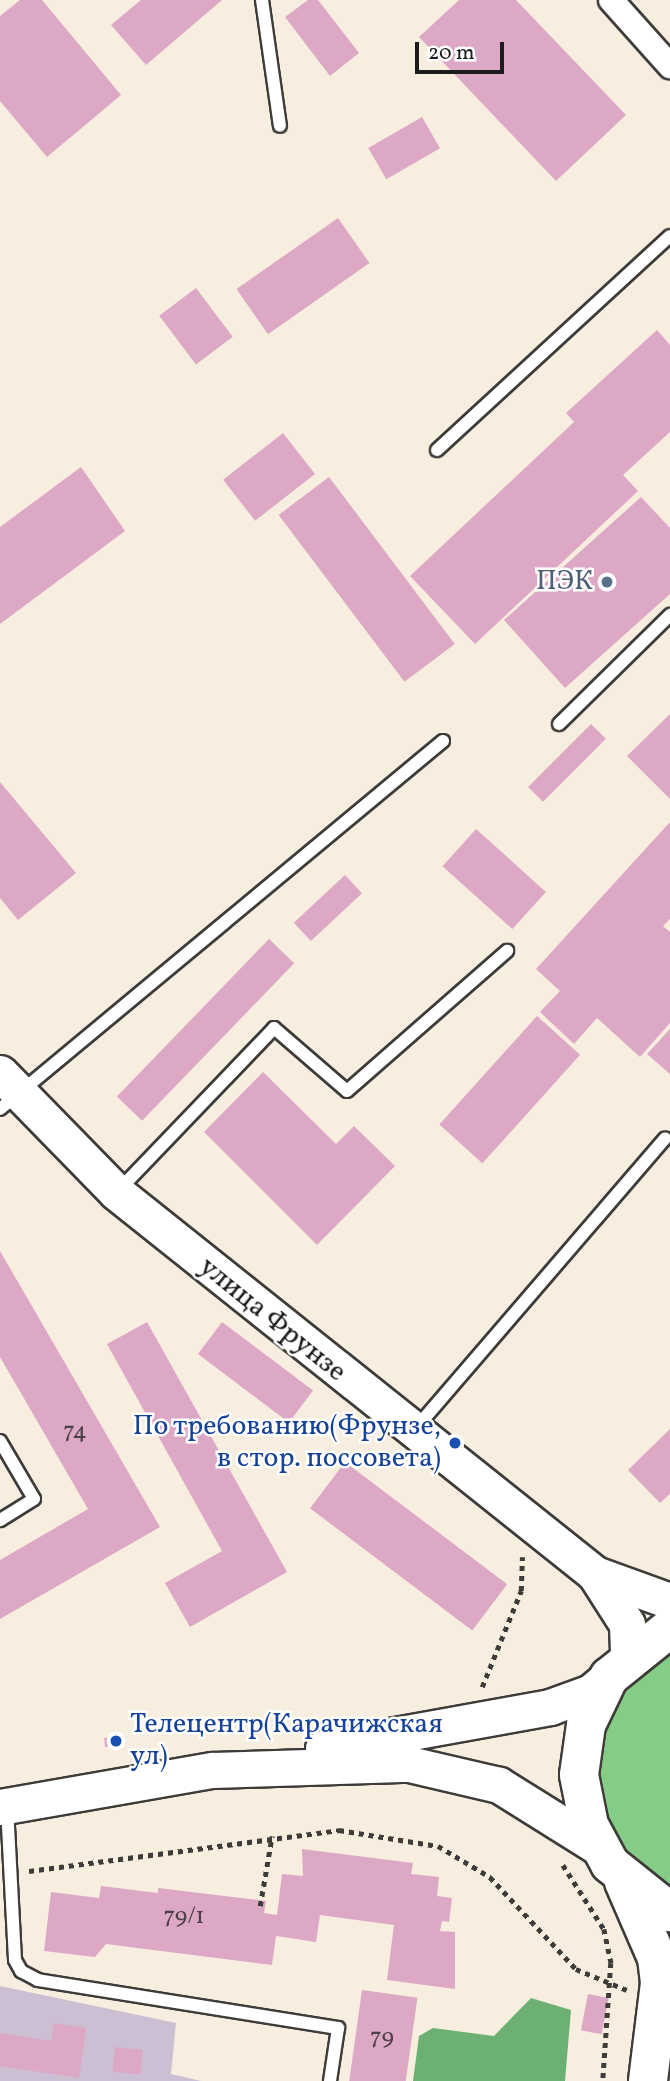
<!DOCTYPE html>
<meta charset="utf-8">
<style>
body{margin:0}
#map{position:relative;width:670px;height:2081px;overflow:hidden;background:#f8eedf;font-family:Vollkorn,serif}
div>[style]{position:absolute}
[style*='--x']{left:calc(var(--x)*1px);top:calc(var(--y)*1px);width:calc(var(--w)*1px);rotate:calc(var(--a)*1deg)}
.industrial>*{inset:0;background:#ccbfd4}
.green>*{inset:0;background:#85cc86}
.forest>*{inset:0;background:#6cb073}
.building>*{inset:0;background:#dda7c6;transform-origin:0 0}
.path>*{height:4.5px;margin-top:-2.25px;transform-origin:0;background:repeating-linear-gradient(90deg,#3d3c39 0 5px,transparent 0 10px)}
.roads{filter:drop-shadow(2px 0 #3d3c39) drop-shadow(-2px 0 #3d3c39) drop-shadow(0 2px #3d3c39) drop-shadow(0 -2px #3d3c39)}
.lane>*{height:12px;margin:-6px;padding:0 6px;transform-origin:6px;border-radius:6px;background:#fff}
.street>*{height:24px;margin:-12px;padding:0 12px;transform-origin:12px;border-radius:12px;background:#fff}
.secondary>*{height:35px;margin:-17.5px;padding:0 17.5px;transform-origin:17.5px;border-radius:17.5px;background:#fff}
.primary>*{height:38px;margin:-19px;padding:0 19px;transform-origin:19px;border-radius:19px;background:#fff}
.dots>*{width:19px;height:19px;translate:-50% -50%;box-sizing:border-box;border:4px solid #fff;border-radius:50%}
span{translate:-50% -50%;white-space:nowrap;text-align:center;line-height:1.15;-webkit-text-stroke:5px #fff;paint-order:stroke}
.number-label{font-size:24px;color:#4c3f46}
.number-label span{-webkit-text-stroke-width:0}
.service-label{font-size:28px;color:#4e5e75}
.right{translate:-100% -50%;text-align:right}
.street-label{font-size:28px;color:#1c1c1c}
.transit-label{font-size:28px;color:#164399}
.left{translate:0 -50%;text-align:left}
.scale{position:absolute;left:415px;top:42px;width:89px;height:32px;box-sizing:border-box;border:4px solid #1c1c1c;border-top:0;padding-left:9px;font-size:21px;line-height:24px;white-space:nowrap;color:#1c1c1c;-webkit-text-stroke:5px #fff;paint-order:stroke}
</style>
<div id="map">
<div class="industrial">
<i style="clip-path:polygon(0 1986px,176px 2023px,171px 2074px,201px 2081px,0 2081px)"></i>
</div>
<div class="green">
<i style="clip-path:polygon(670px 1651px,670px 1890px,624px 1850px,604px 1810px,598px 1766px,607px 1722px,621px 1696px)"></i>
</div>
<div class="forest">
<i style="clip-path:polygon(531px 1998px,571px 2010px,565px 2081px,413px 2081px,419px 2036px,433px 2028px,494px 2036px)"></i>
</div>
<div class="building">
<i style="clip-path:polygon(20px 0,42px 0,121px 95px,47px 157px,0 101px,0 16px)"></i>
<i style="clip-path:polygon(141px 0,222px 0,146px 65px,111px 25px)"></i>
<i style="clip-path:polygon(308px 0,318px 0,359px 53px,330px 76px,285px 17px)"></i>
<i style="clip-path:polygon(459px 0,516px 0,626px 115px,556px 181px,419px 37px)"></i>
<i style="left:422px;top:117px;width:36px;height:62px;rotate:60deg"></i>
<i style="left:338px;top:218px;width:55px;height:124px;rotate:55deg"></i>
<i style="left:196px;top:288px;width:61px;height:46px;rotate:53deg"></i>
<i style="clip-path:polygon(657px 330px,670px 345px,670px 432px,623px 475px,638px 491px,475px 644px,410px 576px,574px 422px,566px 413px)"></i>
<i style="left:283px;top:433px;width:52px;height:76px;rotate:52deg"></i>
<i style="clip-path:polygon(81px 467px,125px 531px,0 624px,0 527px)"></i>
<i style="left:329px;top:477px;width:209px;height:63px;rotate:53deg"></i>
<i style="clip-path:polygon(641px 497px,670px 528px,670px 594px,565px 688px,504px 620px)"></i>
<i style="clip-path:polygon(670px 714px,670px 799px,627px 756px)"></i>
<i style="left:591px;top:724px;width:21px;height:89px;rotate:45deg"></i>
<i style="clip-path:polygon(0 782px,76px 873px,18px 920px,0 898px)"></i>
<i style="clip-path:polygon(670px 822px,670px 919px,663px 926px,670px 932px,670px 1023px,640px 1057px,597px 1018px,574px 1044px,540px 1012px,560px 991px,536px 969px)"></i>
<i style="left:476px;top:829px;width:94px;height:50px;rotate:42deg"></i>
<i style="left:345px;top:875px;width:25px;height:70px;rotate:47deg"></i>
<i style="left:269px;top:939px;width:35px;height:219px;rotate:44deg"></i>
<i style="left:537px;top:1016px;width:58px;height:146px;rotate:42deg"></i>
<i style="clip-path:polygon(670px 1029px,670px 1074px,647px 1054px)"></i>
<i style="clip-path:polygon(263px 1072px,336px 1144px,354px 1126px,395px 1166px,317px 1245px,204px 1132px)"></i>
<i style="clip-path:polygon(0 1251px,160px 1527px,0 1619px,0 1560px,88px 1509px,0 1357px)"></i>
<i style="clip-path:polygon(147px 1322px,287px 1572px,190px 1627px,165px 1583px,222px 1551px,107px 1344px)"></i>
<i style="left:222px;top:1322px;width:114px;height:40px;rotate:37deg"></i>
<i style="clip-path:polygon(670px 1429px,670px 1494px,660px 1503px,628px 1470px)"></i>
<i style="left:345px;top:1462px;width:203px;height:58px;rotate:37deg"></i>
<i style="left:124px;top:1736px;width:9px;height:20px;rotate:84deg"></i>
<i style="clip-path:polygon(302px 1849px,413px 1863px,411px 1874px,439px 1877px,437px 1896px,452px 1898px,449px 1922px,442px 1921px,440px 1931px,455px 1932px,455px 1989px,387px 1980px,394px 1925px,320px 1915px,316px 1942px,276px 1936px,272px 1965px,106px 1944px,95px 1957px,44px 1951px,51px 1892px,99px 1898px,101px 1886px,158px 1893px,158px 1888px,266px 1901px,264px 1913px,277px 1915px,282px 1874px,303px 1876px)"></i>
<i style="left:362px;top:1990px;width:56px;height:92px;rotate:8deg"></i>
<i style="left:588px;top:1994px;width:21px;height:37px;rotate:11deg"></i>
<i style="clip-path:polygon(54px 2023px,86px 2028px,79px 2078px,0 2066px,0 2033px,51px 2041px)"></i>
<i style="left:115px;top:2047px;width:28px;height:25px;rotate:6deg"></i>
</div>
<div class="path">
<i style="--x:482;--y:1687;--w:104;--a:-67.9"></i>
<i style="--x:521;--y:1591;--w:34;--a:-88"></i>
<i style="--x:563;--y:1865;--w:76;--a:57.4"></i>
<i style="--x:604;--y:1929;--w:35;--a:78"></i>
<i style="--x:611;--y:1963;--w:118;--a:93.9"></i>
<i style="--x:29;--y:1871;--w:313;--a:-7.5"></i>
<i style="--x:339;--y:1830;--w:100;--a:9.2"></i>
<i style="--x:438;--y:1846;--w:61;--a:30.8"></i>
<i style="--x:490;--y:1877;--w:126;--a:46.9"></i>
<i style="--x:576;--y:1969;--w:55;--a:22.4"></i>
<i style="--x:260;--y:1906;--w:71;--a:-80.3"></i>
</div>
<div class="roads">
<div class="lane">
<i style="--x:262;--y:0;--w:127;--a:81.9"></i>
<i style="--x:437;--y:450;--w:316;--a:-42.6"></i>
<i style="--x:559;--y:724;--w:156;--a:-44.5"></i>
<i style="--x:0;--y:1109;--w:576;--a:-39.72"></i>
<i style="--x:117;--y:1192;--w:227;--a:-46.2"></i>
<i style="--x:274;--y:1028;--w:96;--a:40.8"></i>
<i style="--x:347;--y:1091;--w:213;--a:-41.2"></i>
<i style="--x:416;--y:1428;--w:382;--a:-49.3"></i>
<i style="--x:0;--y:1441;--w:67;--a:59.6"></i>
<i style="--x:34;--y:1499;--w:40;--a:148"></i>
<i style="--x:7;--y:1807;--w:153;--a:87"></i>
<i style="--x:15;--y:1960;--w:13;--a:61"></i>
<i style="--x:21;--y:1971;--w:19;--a:28"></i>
<i style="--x:38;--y:1980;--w:304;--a:9.1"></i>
<i style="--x:338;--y:2028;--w:54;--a:98.6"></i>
</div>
<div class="street">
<i style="--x:611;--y:0;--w:89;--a:48.2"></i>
</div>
<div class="secondary">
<i style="--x:0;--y:1073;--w:166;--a:45.7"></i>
<i style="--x:116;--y:1192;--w:613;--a:38.57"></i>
<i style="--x:595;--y:1574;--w:59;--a:57.4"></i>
<i style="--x:627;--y:1624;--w:32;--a:88"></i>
<i style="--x:595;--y:1574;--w:80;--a:19.8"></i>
<i style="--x:323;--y:1748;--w:231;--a:-10.2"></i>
<i style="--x:550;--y:1707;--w:44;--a:-20.1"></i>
<i style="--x:591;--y:1692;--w:23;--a:-40"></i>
<i style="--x:0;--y:1807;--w:216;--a:-9.9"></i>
<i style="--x:213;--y:1770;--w:196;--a:-1.8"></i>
<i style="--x:409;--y:1764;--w:92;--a:13.1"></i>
<i style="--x:499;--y:1785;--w:119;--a:32"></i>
</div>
<div class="primary">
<i style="--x:670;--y:1628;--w:78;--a:141.2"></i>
<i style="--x:609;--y:1677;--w:53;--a:115.6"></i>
<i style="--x:586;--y:1725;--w:50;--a:98"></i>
<i style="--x:579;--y:1775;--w:51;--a:78.7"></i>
<i style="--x:589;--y:1825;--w:44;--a:61.7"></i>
<i style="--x:610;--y:1864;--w:77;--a:38.7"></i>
<i style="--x:624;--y:1882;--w:83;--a:66.5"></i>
<i style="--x:657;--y:1958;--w:25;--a:83"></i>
<i style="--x:660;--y:1983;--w:99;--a:97"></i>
</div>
</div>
<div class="dots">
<i style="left:607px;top:582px;background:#5c6f8a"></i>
<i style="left:455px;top:1443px;background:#1a4fb4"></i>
<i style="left:116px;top:1741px;background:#1a4fb4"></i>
</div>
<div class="number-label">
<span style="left:75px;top:1433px">74</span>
<span style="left:184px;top:1918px">79/1</span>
<span style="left:382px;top:2039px">79</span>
</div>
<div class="service-label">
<span class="right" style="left:593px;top:582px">ПЭК</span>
</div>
<div class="street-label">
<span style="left:272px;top:1320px;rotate:39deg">улица Фрунзе</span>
</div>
<div class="transit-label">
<span class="right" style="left:441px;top:1443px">По требованию(Фрунзе,<br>в стор. поссовета)</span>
<span class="left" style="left:130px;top:1741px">Телецентр(Карачижская<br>ул)</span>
</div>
<div class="scale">20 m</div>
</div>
